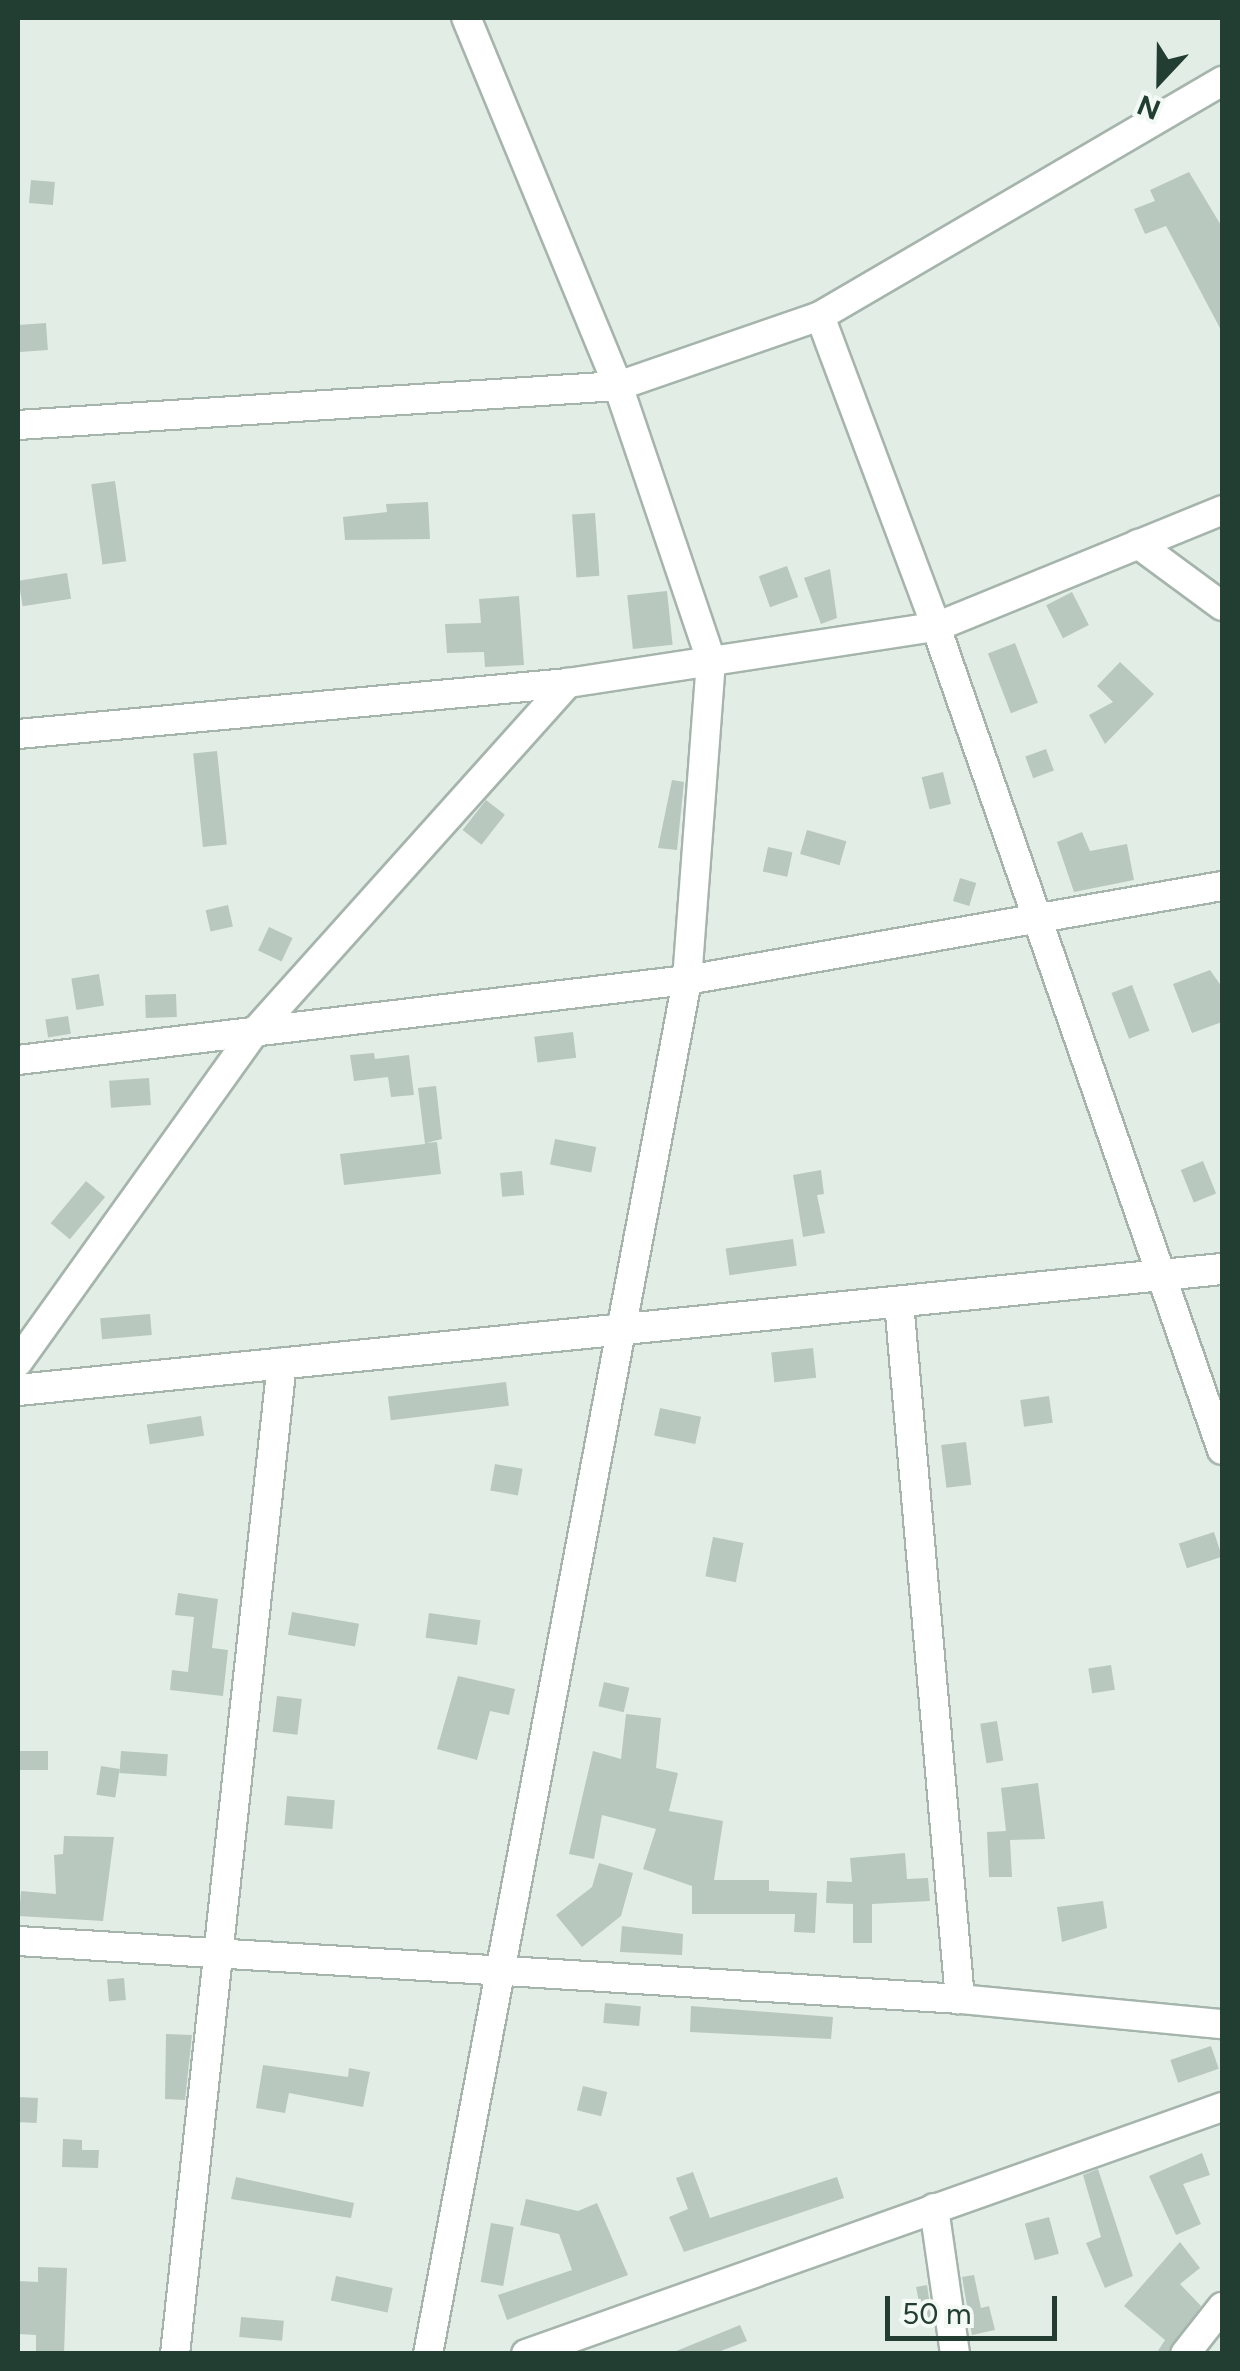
<!DOCTYPE html>
<style>
body{margin:0}
#map{position:relative;width:1240px;height:2371px;overflow:hidden;background:#e2ede6;font-family:Figtree,sans-serif}
div>[style]{position:absolute}
[style*='--x']{left:calc(var(--x)*1px);top:calc(var(--y)*1px);width:calc(var(--w)*1px);rotate:calc(var(--a)*1deg)}
.building>*{inset:0;background:#b8c8bf;transform-origin:0 0}
.roads{filter:drop-shadow(2px 0 #a5b5ac) drop-shadow(-2px 0 #a5b5ac) drop-shadow(0 2px #a5b5ac) drop-shadow(0 -2px #a5b5ac)}
.minor>*{height:28px;margin:-14px;padding:0 14px;transform-origin:14px;border-radius:14px;background:#fff}
.tertiary>*{height:30px;margin:-15px;padding:0 15px;transform-origin:15px;border-radius:15px;background:#fff}
span{translate:-50% -50%;white-space:nowrap;text-align:center;line-height:1.15;-webkit-text-stroke:8px #f3f9f5;paint-order:stroke}
.frame{position:absolute;inset:0;border:20px solid #223e32;pointer-events:none}
.north{position:absolute;left:1110px;top:30px;width:100px;height:100px;-webkit-text-stroke:8px #f3f9f5;paint-order:stroke;rotate:202deg;font-size:28px;font-weight:700;line-height:40px;text-align:center;color:#223e32}
.north::after{content:'';display:block;margin:auto;width:35px;height:45px;background:#223e32;clip-path:polygon(50% 0,100% 100%,50% 72%,0 100%)}
.scale{position:absolute;left:885px;top:2296px;width:172px;height:45px;box-sizing:border-box;border:5px solid #223e32;border-top:0;padding-left:12px;font-size:30px;line-height:35px;white-space:nowrap;color:#223e32;-webkit-text-stroke:8px #f3f9f5;paint-order:stroke}
</style>
<div id="map">
<div class="building">
<i style="clip-path:polygon(1189px 172px,1222px 227px,1222px 332px,1166px 226px,1145px 234px,1134px 209px,1155px 201px,1150px 190px)"></i>
<i style="left:31px;top:180px;width:24px;height:23px;rotate:5deg"></i>
<i style="left:46px;top:323px;width:27px;height:28px;rotate:86deg"></i>
<i style="left:115px;top:481px;width:81px;height:24px;rotate:82deg"></i>
<i style="clip-path:polygon(428px 502px,430px 539px,345px 540px,343px 517px,387px 512px,386px 504px)"></i>
<i style="left:595px;top:513px;width:63px;height:23px;rotate:86deg"></i>
<i style="left:787px;top:566px;width:33px;height:30px;rotate:70deg"></i>
<i style="clip-path:polygon(830px 569px,837px 618px,821px 624px,804px 578px)"></i>
<i style="left:67px;top:573px;width:26px;height:49px;rotate:81deg"></i>
<i style="left:667px;top:591px;width:54px;height:40px;rotate:84deg"></i>
<i style="left:1072px;top:592px;width:37px;height:29px;rotate:63deg"></i>
<i style="clip-path:polygon(519px 596px,524px 665px,485px 667px,484px 652px,447px 653px,445px 624px,481px 623px,479px 599px)"></i>
<i style="left:1015px;top:643px;width:64px;height:29px;rotate:69deg"></i>
<i style="clip-path:polygon(1120px 662px,1154px 694px,1105px 744px,1089px 715px,1113px 702px,1097px 686px)"></i>
<i style="left:1046px;top:749px;width:23px;height:22px;rotate:70deg"></i>
<i style="left:217px;top:751px;width:94px;height:24px;rotate:84deg"></i>
<i style="left:943px;top:772px;width:33px;height:22px;rotate:76deg"></i>
<i style="clip-path:polygon(672px 780px,684px 782px,677px 850px,658px 848px)"></i>
<i style="left:486px;top:800px;width:24px;height:38px;rotate:38deg"></i>
<i style="left:807px;top:830px;width:41px;height:25px;rotate:16deg"></i>
<i style="clip-path:polygon(1082px 832px,1090px 851px,1127px 844px,1134px 880px,1074px 892px,1057px 842px)"></i>
<i style="left:768px;top:847px;width:25px;height:25px;rotate:12deg"></i>
<i style="left:960px;top:878px;width:17px;height:24px;rotate:17deg"></i>
<i style="left:228px;top:905px;width:22px;height:23px;rotate:77deg"></i>
<i style="left:269px;top:927px;width:26px;height:26px;rotate:25deg"></i>
<i style="clip-path:polygon(1210px 970px,1222px 987px,1222px 1022px,1192px 1033px,1173px 984px)"></i>
<i style="left:99px;top:974px;width:32px;height:28px;rotate:81deg"></i>
<i style="left:1132px;top:985px;width:49px;height:22px;rotate:69deg"></i>
<i style="left:176px;top:994px;width:23px;height:31px;rotate:88deg"></i>
<i style="left:68px;top:1016px;width:18px;height:23px;rotate:81deg"></i>
<i style="left:573px;top:1032px;width:26px;height:39px;rotate:83deg"></i>
<i style="clip-path:polygon(374px 1053px,375px 1059px,409px 1055px,414px 1095px,391px 1097px,388px 1077px,354px 1081px,350px 1055px)"></i>
<i style="left:149px;top:1078px;width:27px;height:40px;rotate:86deg"></i>
<i style="clip-path:polygon(436px 1086px,442px 1139px,426px 1143px,437px 1142px,441px 1174px,344px 1185px,340px 1154px,425px 1144px,418px 1088px)"></i>
<i style="left:555px;top:1139px;width:42px;height:26px;rotate:11deg"></i>
<i style="left:1203px;top:1161px;width:35px;height:24px;rotate:68deg"></i>
<i style="clip-path:polygon(821px 1170px,824px 1194px,817px 1195px,825px 1233px,803px 1237px,793px 1175px)"></i>
<i style="left:522px;top:1171px;width:24px;height:22px;rotate:85deg"></i>
<i style="left:86px;top:1181px;width:25px;height:55px;rotate:40deg"></i>
<i style="left:793px;top:1239px;width:27px;height:68px;rotate:82deg"></i>
<i style="left:150px;top:1314px;width:21px;height:50px;rotate:85deg"></i>
<i style="left:813px;top:1348px;width:30px;height:42px;rotate:84deg"></i>
<i style="left:506px;top:1382px;width:24px;height:119px;rotate:83deg"></i>
<i style="left:1049px;top:1396px;width:27px;height:29px;rotate:82deg"></i>
<i style="left:660px;top:1408px;width:42px;height:28px;rotate:12deg"></i>
<i style="left:201px;top:1416px;width:20px;height:55px;rotate:81deg"></i>
<i style="left:966px;top:1442px;width:43px;height:25px;rotate:83deg"></i>
<i style="left:495px;top:1464px;width:28px;height:27px;rotate:10deg"></i>
<i style="left:1214px;top:1532px;width:26px;height:37px;rotate:72deg"></i>
<i style="left:713px;top:1537px;width:31px;height:40px;rotate:11deg"></i>
<i style="clip-path:polygon(178px 1593px,218px 1599px,212px 1648px,228px 1650px,223px 1696px,170px 1690px,172px 1670px,188px 1672px,194px 1617px,175px 1615px)"></i>
<i style="left:292px;top:1612px;width:68px;height:23px;rotate:10deg"></i>
<i style="left:429px;top:1613px;width:52px;height:25px;rotate:8deg"></i>
<i style="left:1111px;top:1665px;width:25px;height:23px;rotate:81deg"></i>
<i style="clip-path:polygon(458px 1676px,515px 1689px,509px 1715px,490px 1711px,477px 1760px,437px 1749px)"></i>
<i style="left:604px;top:1682px;width:26px;height:25px;rotate:13deg"></i>
<i style="left:277px;top:1696px;width:25px;height:36px;rotate:7deg"></i>
<i style="clip-path:polygon(626px 1714px,661px 1718px,656px 1768px,678px 1773px,669px 1811px,723px 1821px,714px 1880px,769px 1880px,769px 1891px,817px 1893px,815px 1933px,794px 1932px,795px 1914px,692px 1914px,692px 1886px,643px 1869px,656px 1829px,602px 1815px,594px 1859px,569px 1854px,593px 1751px,621px 1759px)"></i>
<i style="left:997px;top:1721px;width:40px;height:17px;rotate:81deg"></i>
<i style="left:20px;top:1751px;width:28px;height:19px"></i>
<i style="left:121px;top:1751px;width:47px;height:22px;rotate:4deg"></i>
<i style="left:101px;top:1766px;width:19px;height:29px;rotate:9deg"></i>
<i style="clip-path:polygon(1038px 1783px,1045px 1839px,1010px 1840px,1012px 1877px,989px 1877px,987px 1832px,1006px 1831px,1001px 1788px)"></i>
<i style="left:287px;top:1796px;width:48px;height:29px;rotate:5deg"></i>
<i style="clip-path:polygon(64px 1836px,114px 1837px,103px 1921px,19px 1916px,21px 1891px,56px 1894px,54px 1855px,63px 1854px)"></i>
<i style="clip-path:polygon(905px 1853px,907px 1879px,928px 1878px,930px 1901px,872px 1904px,872px 1943px,853px 1943px,853px 1904px,826px 1903px,827px 1881px,852px 1882px,850px 1858px)"></i>
<i style="clip-path:polygon(599px 1863px,633px 1873px,621px 1916px,582px 1947px,556px 1915px,592px 1887px)"></i>
<i style="clip-path:polygon(1103px 1901px,1107px 1928px,1062px 1942px,1057px 1907px)"></i>
<i style="clip-path:polygon(622px 1926px,683px 1934px,682px 1955px,620px 1952px)"></i>
<i style="left:124px;top:1978px;width:22px;height:17px;rotate:85deg"></i>
<i style="left:605px;top:2003px;width:36px;height:20px;rotate:5deg"></i>
<i style="clip-path:polygon(691px 2006px,833px 2017px,831px 2039px,690px 2032px)"></i>
<i style="clip-path:polygon(166px 2034px,192px 2035px,185px 2100px,165px 2099px)"></i>
<i style="left:1211px;top:2046px;width:24px;height:43px;rotate:71deg"></i>
<i style="clip-path:polygon(263px 2065px,348px 2077px,349px 2068px,370px 2072px,363px 2107px,289px 2093px,285px 2113px,256px 2108px)"></i>
<i style="left:583px;top:2086px;width:25px;height:25px;rotate:14deg"></i>
<i style="left:18px;top:2097px;width:20px;height:25px;rotate:3deg"></i>
<i style="clip-path:polygon(63px 2139px,82px 2140px,82px 2150px,99px 2150px,98px 2168px,62px 2167px)"></i>
<i style="clip-path:polygon(1202px 2153px,1210px 2175px,1183px 2184px,1201px 2224px,1176px 2235px,1149px 2176px)"></i>
<i style="clip-path:polygon(1098px 2169px,1133px 2276px,1105px 2288px,1086px 2243px,1101px 2237px,1083px 2175px)"></i>
<i style="clip-path:polygon(693px 2172px,710px 2218px,837px 2177px,844px 2198px,684px 2252px,669px 2217px,688px 2209px,676px 2178px)"></i>
<i style="clip-path:polygon(236px 2177px,354px 2203px,351px 2218px,231px 2199px)"></i>
<i style="clip-path:polygon(526px 2199px,578px 2211px,597px 2203px,628px 2275px,507px 2320px,498px 2295px,572px 2270px,559px 2234px,520px 2225px)"></i>
<i style="left:1049px;top:2217px;width:38px;height:25px;rotate:75deg"></i>
<i style="left:491px;top:2223px;width:23px;height:60px;rotate:10deg"></i>
<i style="clip-path:polygon(1180px 2242px,1200px 2268px,1180px 2284px,1201px 2306px,1168px 2354px,1156px 2354px,1165px 2340px,1124px 2306px)"></i>
<i style="clip-path:polygon(38px 2267px,67px 2268px,64px 2354px,36px 2354px,36px 2335px,18px 2334px,18px 2281px,38px 2282px)"></i>
<i style="clip-path:polygon(974px 2275px,981px 2308px,989px 2306px,995px 2330px,972px 2335px,962px 2277px)"></i>
<i style="left:336px;top:2276px;width:58px;height:25px;rotate:12deg"></i>
<i style="clip-path:polygon(927px 2285px,933px 2325px,924px 2327px,916px 2287px)"></i>
<i style="left:241px;top:2317px;width:43px;height:20px;rotate:5deg"></i>
<i style="clip-path:polygon(740px 2325px,747px 2341px,713px 2354px,669px 2354px)"></i>
</div>
<div class="roads">
<div class="minor">
<i style="--x:820;--y:316;--w:332;--a:69.5"></i>
<i style="--x:936;--y:627;--w:871;--a:70.84"></i>
<i style="--x:18;--y:425;--w:601;--a:-3.72"></i>
<i style="--x:618;--y:386;--w:214;--a:-19.1"></i>
<i style="--x:820;--y:316;--w:466;--a:-30.3"></i>
<i style="--x:1138;--y:544;--w:104;--a:36.4"></i>
<i style="--x:18;--y:734;--w:552;--a:-5.3"></i>
<i style="--x:568;--y:683;--w:372;--a:-8.7"></i>
<i style="--x:936;--y:627;--w:309;--a:-22.2"></i>
<i style="--x:18;--y:1060;--w:674;--a:-6.82"></i>
<i style="--x:687;--y:980;--w:543;--a:-9.97"></i>
<i style="--x:899;--y:1302;--w:700;--a:85"></i>
<i style="--x:18;--y:1362;--w:403;--a:-54.4"></i>
<i style="--x:253;--y:1034;--w:472;--a:-48.1"></i>
<i style="--x:18;--y:1941;--w:944;--a:3.52"></i>
<i style="--x:960;--y:1999;--w:263;--a:5.5"></i>
<i style="--x:934;--y:2208;--w:148;--a:81.8"></i>
<i style="--x:175;--y:2354;--w:997;--a:-83.84"></i>
<i style="--x:428;--y:2354;--w:1398;--a:-79.32"></i>
<i style="--x:687;--y:980;--w:321;--a:-85.7"></i>
<i style="--x:711;--y:660;--w:289;--a:-108.7"></i>
<i style="--x:618;--y:386;--w:398;--a:-112.4"></i>
<i style="--x:526;--y:2354;--w:739;--a:-19.54"></i>
<i style="--x:1185;--y:2354;--w:60;--a:-51.8"></i>
</div>
<div class="tertiary">
<i style="--x:18;--y:1390;--w:1210;--a:-5.74"></i>
</div>
</div>
<div class="frame"></div>
<div class="north">N</div>
<div class="scale">50 m</div>
</div>
